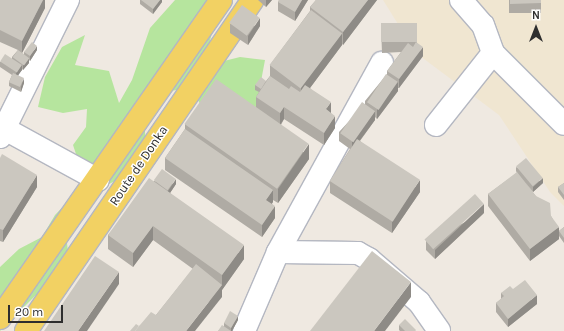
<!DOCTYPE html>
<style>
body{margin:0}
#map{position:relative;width:564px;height:331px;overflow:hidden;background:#efe9e1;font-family:Karla,sans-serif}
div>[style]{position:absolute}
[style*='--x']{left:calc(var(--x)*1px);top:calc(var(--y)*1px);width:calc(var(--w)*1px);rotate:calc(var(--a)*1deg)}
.education>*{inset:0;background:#f0e6d1}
.green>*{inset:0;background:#b6e59e}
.roads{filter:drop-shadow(1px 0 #b4b7c1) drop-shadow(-1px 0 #b4b7c1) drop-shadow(0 1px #b4b7c1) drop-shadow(0 -1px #b4b7c1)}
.minor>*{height:22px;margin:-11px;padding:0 11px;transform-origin:11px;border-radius:11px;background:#fff}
.major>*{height:22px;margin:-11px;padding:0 11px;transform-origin:11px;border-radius:11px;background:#f2d163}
.wall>*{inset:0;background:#afaba4;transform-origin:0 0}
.shaded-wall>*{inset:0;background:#8e8b86}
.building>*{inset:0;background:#cbc7bf;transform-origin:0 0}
span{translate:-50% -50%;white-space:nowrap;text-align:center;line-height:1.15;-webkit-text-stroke:3px #fff;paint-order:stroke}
.street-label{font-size:13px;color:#2e2e2e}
.north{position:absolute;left:516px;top:8px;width:40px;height:40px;-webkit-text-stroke:3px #fff;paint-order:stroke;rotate:0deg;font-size:11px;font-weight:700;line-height:16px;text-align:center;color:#2e2e2e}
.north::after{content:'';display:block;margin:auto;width:14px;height:18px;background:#2e2e2e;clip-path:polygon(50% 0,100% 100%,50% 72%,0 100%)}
.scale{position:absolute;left:8px;top:305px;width:55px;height:18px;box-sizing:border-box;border:2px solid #2e2e2e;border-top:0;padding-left:5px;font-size:12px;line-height:14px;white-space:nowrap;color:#2e2e2e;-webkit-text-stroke:3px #fff;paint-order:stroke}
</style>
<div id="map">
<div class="education">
<i style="clip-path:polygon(383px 0,564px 0,564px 206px,550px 192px,499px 115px,416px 53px)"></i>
</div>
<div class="green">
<i style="clip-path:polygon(175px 0,213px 0,214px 24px,204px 66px,240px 57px,265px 60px,256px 108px,201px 106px,192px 88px,147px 94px,143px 117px,147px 148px,133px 172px,99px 189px,66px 233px,69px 262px,0 331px,0 267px,19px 249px,42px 237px,55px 215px,78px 191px,83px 175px,73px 145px,86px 127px,87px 109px,63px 113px,38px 107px,45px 77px,62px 47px,85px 35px,75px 65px,109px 71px,119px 103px,132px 80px,150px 28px)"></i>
</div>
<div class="roads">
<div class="minor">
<i style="--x:461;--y:0;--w:33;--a:49"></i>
<i style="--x:483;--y:25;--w:30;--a:70"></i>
<i style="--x:493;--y:53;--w:100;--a:45"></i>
<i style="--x:436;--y:125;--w:92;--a:-51.6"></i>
<i style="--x:5;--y:129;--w:106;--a:28.7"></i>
<i style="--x:0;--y:137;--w:153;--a:-63.6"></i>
<i style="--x:278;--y:252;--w:80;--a:0.7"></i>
<i style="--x:358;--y:253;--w:13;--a:29"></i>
<i style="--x:369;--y:259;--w:66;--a:40.7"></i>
<i style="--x:419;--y:302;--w:35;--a:55"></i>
<i style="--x:244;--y:331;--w:86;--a:-66.7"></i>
<i style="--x:278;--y:252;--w:216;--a:-61.2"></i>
</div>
<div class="major">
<i style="--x:0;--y:318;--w:387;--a:-55.2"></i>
<i style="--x:26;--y:331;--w:401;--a:-55.6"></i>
</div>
</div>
<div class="wall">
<i style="clip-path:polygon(0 0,45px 0,45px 8px,22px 53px,21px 52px,24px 55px,24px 52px,37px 50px,30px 61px,29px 60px,29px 63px,23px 70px,22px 69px,22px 70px,18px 75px,24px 83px,21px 92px,9px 86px,9px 82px,12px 75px,0 67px,0 62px,12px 59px,12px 57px,18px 50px,0 42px)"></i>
<i style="clip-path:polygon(140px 0,162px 0,162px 2px,153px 14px,140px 4px)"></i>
<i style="clip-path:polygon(258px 0,272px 0,266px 7px)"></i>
<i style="clip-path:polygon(279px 0,308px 0,295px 21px,278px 11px,278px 2px)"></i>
<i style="clip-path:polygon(316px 0,377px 0,343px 45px,342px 44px,342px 45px,310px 88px,331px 113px,335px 128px,324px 145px,284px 119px,281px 125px,309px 159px,278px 203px,273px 200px,273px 202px,272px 203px,275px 218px,262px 237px,165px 170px,165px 158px,185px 129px,185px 124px,256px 107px,256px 97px,259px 92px,255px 90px,255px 85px,266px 81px,270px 76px,270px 65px,310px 11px,310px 7px)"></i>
<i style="left:509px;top:0;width:32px;height:13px"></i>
<i style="clip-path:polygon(417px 23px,417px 43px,423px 56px,399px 88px,398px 88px,398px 91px,377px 119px,375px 117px,375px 120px,360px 141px,420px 192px,392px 233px,330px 193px,330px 181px,350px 149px,339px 141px,339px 132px,365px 104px,365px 101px,387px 74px,387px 71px,401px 52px,382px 53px,381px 26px)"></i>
<i style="clip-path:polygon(230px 24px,260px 26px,248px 45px,230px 33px)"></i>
<i style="clip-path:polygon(0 158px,37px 187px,3px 242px,0 241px)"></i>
<i style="clip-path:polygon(516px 167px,543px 183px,533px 192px,525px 182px,551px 216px,559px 231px,564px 227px,564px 243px,559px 236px,559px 239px,530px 261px,488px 206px,488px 194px,517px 173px,516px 171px)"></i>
<i style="clip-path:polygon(154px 181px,176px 184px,170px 193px,244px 259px,222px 290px,222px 297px,139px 326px,156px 315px,193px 269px,153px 240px,133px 267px,108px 249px,108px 235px)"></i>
<i style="clip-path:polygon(564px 183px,564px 200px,558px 192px,558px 187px)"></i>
<i style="clip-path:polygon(484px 213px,435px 259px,426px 250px,426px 241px)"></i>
<i style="clip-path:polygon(513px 289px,537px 304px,508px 327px,496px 312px,496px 303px,501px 299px,501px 293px)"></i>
<i style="clip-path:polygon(238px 320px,232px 331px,218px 331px,224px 326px,224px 323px)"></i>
<i style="clip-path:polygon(399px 325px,416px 331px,400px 331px,399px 330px)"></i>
</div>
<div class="shaded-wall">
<i style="clip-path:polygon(43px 0,45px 0,45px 8px,22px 53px,22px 41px)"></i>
<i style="clip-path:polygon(160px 0,162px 0,162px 2px,153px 14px,153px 9px)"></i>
<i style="clip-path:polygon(266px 0,272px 0,266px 7px)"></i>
<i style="clip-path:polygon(302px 0,308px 0,295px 21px,295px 12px)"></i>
<i style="clip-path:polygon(368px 0,377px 0,343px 45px,343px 32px)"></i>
<i style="clip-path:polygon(260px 18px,260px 26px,248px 45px,248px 36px)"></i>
<i style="clip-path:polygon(342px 33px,342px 45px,301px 100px,301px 87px)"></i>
<i style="clip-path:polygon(37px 46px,37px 50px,30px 61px,30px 56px)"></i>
<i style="clip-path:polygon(423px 47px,423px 56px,399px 88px,399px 79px)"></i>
<i style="clip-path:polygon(29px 58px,29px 63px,23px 70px,23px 65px)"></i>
<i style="clip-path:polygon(22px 65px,22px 70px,16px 78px,16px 73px)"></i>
<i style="clip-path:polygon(24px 78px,24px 83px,21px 92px,21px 87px)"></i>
<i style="clip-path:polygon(398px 82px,398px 91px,377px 119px,377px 110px)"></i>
<i style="clip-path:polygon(331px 102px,331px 114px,326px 109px)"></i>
<i style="clip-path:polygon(284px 107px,284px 119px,280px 125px,280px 113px)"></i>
<i style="clip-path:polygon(375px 111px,375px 120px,352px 151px,352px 142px)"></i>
<i style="clip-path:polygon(335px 116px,335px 128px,324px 145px,324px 133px)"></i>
<i style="clip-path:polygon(309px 144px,309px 159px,278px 203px,278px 189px)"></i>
<i style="clip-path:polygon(37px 175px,37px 187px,3px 242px,3px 230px)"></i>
<i style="clip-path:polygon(543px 178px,543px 183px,533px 192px,533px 187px)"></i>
<i style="clip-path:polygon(176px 179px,176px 184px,166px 199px,166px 194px)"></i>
<i style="clip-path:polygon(420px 180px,420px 192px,392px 233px,392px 221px)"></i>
<i style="clip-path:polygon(273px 190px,273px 202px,266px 212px,266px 200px)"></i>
<i style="clip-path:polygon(484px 204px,484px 213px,435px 259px,435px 250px)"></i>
<i style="clip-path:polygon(275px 206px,275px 218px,262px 237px,262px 225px)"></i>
<i style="clip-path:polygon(153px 226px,153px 240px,133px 267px,133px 253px)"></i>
<i style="clip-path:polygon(559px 227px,559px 239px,530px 261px,530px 249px)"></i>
<i style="clip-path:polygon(244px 245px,244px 259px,222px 290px,222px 275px)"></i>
<i style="clip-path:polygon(119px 272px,119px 284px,87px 331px,78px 331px)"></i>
<i style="clip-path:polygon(411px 282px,411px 297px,385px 331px,374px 331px)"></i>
<i style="clip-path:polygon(222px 285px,222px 297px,195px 331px,186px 331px)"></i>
<i style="clip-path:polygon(537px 295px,537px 304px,508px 327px,508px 319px)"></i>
<i style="clip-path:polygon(238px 316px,238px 320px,232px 331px,231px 331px,231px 328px)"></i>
</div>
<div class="building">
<i style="clip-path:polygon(0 0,43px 0,22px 41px,0 30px)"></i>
<i style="clip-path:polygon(141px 0,160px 0,153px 9px)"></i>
<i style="clip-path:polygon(279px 0,302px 0,295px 12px,278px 2px)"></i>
<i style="clip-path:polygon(316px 0,368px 0,343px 32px,310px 7px)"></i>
<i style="clip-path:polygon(510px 0,541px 0,541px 3px,510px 4px)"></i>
<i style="left:242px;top:5px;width:22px;height:22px;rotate:36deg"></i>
<i style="left:311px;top:10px;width:39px;height:69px;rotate:37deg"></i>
<i style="left:417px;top:23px;width:19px;height:36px;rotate:90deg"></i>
<i style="clip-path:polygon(32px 42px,37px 46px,30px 56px,24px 52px)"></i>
<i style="clip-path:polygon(416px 42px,423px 47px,399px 79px,387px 71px,408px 43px,413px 47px)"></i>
<i style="left:18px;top:50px;width:14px;height:9px;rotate:36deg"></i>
<i style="left:5px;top:54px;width:20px;height:9px;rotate:33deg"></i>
<i style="left:13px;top:73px;width:12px;height:10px;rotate:24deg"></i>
<i style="left:386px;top:74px;width:14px;height:34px;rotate:34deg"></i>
<i style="clip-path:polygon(270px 76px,289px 89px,291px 86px,300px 92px,305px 85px,331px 102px,326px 109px,335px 116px,324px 133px,284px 107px,280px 113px,256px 97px)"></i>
<i style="clip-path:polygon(261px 77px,266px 81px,261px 89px,255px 85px)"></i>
<i style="left:216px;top:79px;width:113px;height:55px;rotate:35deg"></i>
<i style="left:362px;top:102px;width:16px;height:38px;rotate:35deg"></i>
<i style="clip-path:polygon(185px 129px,273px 190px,266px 200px,275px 206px,262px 225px,165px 158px)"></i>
<i style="left:357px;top:139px;width:75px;height:50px;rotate:33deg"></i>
<i style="clip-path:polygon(2px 154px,37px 175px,3px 230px,0 229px,0 158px)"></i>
<i style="left:526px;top:158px;width:26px;height:13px;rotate:50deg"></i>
<i style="left:162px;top:169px;width:17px;height:14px;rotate:36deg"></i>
<i style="clip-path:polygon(517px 172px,536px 196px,550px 203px,551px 216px,559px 227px,530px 249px,488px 194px)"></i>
<i style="clip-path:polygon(149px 178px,244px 245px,222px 275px,153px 226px,133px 253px,108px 235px)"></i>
<i style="clip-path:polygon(564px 183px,564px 195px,558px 187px)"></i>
<i style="left:475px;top:194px;width:13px;height:68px;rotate:48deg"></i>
<i style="clip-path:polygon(564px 227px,564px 238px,559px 231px)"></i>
<i style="clip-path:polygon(372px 251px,411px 282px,374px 331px,310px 331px)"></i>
<i style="clip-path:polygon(95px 256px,119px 272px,78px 331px,44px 331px)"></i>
<i style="clip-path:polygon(196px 264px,222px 285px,186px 331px,135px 331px,151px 312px,156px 315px)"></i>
<i style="clip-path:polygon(525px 280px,537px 295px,508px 319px,496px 303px,504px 296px,501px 293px,510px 286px,513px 289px)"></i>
<i style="clip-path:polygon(230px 311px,238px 316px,231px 328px,224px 323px)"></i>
<i style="clip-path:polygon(405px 319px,416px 330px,415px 331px,405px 331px,399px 325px)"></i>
<i style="clip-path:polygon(136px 324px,139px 326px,135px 331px,130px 331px)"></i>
<i style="clip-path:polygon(222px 325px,231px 331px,218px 331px)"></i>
</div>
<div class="street-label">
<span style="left:139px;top:166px;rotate:-56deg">Route de Donka</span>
</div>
<div class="north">N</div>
<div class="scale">20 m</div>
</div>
